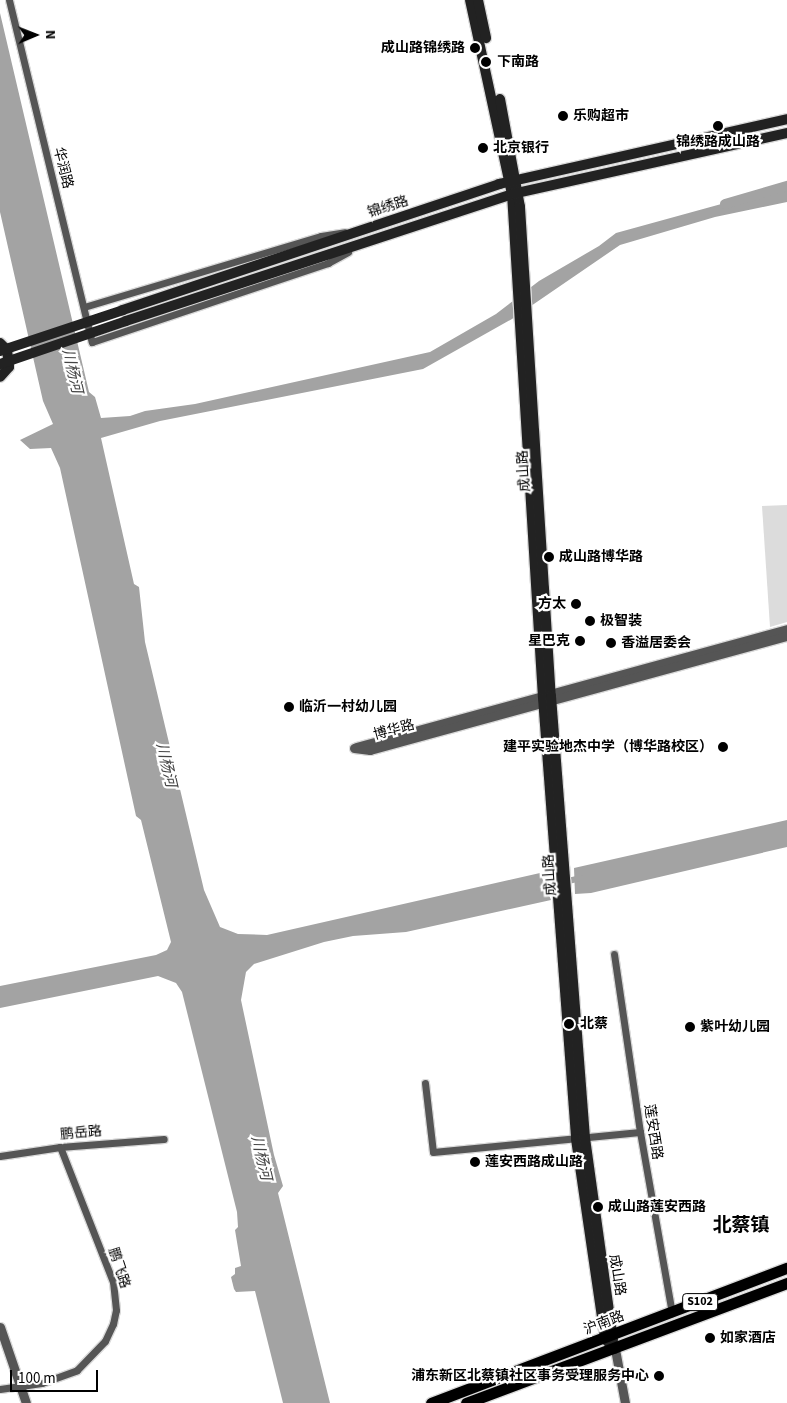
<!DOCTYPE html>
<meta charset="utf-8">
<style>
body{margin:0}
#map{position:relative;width:787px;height:1403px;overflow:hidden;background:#fff;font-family:"Source Sans 3","Noto Sans SC",sans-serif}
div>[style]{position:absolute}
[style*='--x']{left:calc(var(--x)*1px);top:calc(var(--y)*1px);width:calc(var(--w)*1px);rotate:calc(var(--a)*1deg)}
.green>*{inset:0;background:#dcdcdc}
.water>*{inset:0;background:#a3a3a3}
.canal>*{height:6px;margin:-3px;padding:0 3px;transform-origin:3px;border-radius:3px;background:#a3a3a3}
.river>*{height:10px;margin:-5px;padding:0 5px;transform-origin:5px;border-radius:5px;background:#a3a3a3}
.roads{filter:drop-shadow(1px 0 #dbdbdb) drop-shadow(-1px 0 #dbdbdb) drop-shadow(0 1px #dbdbdb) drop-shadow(0 -1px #dbdbdb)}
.minor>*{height:7px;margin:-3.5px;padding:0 3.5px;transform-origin:3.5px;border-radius:3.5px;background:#555}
.tertiary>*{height:9px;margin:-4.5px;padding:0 4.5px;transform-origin:4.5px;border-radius:4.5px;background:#555}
.secondary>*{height:10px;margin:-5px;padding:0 5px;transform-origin:5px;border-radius:5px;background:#222}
.primary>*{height:11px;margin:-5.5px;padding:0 5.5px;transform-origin:5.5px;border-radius:5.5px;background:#000}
.secondary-bridge>*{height:10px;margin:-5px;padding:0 5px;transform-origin:5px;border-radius:5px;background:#222}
.dots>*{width:14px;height:14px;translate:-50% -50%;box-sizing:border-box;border:2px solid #fff;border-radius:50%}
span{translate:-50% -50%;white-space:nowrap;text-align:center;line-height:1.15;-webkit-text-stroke:4.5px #fff;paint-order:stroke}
.shield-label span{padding:1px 4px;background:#fff;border:1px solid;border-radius:4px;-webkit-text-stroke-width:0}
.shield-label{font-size:12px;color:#000;font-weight:700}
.poi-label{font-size:14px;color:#000;font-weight:700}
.right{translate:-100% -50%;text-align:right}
.left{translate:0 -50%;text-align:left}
.street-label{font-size:14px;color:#000}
.water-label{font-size:15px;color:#444;font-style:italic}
.district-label{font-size:19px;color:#000;font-weight:700}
.north{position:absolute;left:10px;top:10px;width:50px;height:50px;-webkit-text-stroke:4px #fff;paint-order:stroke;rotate:89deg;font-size:14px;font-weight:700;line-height:20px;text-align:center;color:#000}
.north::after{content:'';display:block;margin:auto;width:18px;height:22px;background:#000;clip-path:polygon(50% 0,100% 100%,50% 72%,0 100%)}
.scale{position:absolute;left:10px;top:1370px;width:88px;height:22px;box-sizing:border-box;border:2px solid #000;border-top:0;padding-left:6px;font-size:15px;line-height:18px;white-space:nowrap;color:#000;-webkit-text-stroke:4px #fff;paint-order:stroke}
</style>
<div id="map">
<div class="green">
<i style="clip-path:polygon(787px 505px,787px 622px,770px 627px,762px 506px)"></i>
</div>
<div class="water">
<i style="clip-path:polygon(0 13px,89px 392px,95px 397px,101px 418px,130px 416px,145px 411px,195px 404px,430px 352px,496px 314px,539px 281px,599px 246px,616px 233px,787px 186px,787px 202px,715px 217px,620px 245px,512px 319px,423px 369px,160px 421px,101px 438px,134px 584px,139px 587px,145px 642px,204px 890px,220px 927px,238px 934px,267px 935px,540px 873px,551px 900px,406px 932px,353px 936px,324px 942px,254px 964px,246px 972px,241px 1000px,274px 1155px,283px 1186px,278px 1193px,330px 1403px,283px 1403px,255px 1291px,236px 1292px,234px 1289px,231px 1277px,235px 1274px,235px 1268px,241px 1266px,235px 1230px,238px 1227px,237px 1212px,182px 992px,176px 983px,158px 976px,0 1008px,0 986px,156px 955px,167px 950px,171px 942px,141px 820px,136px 816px,60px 468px,51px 448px,30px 449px,20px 440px,53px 424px,43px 401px,0 212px)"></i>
<i style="clip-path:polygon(787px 820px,787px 847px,591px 893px,575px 894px,574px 868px)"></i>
</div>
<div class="canal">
<i style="--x:539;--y:888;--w:43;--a:-13.4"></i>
</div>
<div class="river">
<i style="--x:725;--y:204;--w:65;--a:-16.2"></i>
</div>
<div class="roads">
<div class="minor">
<i style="--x:9;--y:0;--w:352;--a:76.4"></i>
<i style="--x:92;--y:342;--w:249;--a:-18.5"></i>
<i style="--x:328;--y:263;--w:23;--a:-29"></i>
<i style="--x:84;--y:307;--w:247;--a:-16.7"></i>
<i style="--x:321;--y:236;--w:24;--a:-9"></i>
<i style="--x:614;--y:954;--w:180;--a:81.7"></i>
<i style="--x:640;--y:1132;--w:184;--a:80"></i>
<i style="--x:425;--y:1083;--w:69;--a:83.4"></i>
<i style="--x:433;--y:1152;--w:208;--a:-5.5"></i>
<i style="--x:0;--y:1156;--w:61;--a:-8.5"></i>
<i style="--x:60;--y:1147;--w:104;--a:-4.4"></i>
<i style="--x:0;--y:1389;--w:42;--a:-8.1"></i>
<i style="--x:42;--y:1383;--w:37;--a:-20"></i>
<i style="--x:77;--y:1370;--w:40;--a:-46"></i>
<i style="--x:105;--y:1341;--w:19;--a:-65"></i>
<i style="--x:113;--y:1324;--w:14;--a:-78"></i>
<i style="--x:116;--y:1310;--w:28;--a:-96"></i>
<i style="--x:113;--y:1282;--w:145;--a:-111.4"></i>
</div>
<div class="tertiary">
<i style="--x:356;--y:747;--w:447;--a:-15.3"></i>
<i style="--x:354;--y:748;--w:16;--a:7"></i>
<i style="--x:370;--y:750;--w:432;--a:-15.3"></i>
<i style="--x:0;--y:1327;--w:80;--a:71.1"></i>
<i style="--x:615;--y:1349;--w:55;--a:79.5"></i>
</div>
<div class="secondary">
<i style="--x:470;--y:0;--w:198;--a:77.8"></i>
<i style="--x:512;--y:194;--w:505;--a:86.48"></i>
<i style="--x:543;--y:698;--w:442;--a:85.7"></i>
<i style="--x:576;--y:1139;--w:202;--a:81.7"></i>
<i style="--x:605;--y:1339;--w:14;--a:45"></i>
<i style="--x:478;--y:0;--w:39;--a:78"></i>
<i style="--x:500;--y:99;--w:110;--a:79.5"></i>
<i style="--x:520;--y:207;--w:490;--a:86.4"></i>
<i style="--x:551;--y:696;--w:443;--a:85.6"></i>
<i style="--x:585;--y:1138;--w:204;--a:82.1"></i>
<i style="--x:123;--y:310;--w:397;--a:-18.5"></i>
<i style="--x:499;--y:184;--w:295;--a:-12.7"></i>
<i style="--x:126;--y:321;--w:406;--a:-18.2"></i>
<i style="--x:512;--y:194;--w:282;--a:-12.5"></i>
<i style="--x:0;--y:343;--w:10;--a:45"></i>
<i style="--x:7;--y:350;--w:17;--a:83"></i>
<i style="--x:9;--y:367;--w:13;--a:132"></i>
</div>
<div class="primary">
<i style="--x:431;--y:1403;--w:381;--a:-20.8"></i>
<i style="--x:466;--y:1403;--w:343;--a:-20.5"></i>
</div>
</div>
<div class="secondary-bridge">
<i style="--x:0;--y:351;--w:130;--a:-18.4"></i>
<i style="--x:0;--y:364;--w:133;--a:-18.8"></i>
</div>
<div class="dots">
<i style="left:475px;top:48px;background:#000"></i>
<i style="left:486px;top:62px;background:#000"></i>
<i style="left:563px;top:116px;background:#000"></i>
<i style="left:718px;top:126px;background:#000"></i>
<i style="left:483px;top:148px;background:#000"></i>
<i style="left:549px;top:557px;background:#000"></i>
<i style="left:576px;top:604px;background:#000"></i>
<i style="left:590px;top:621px;background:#000"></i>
<i style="left:580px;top:641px;background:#000"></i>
<i style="left:611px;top:643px;background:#000"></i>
<i style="left:289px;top:707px;background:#000"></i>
<i style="left:723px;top:747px;background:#000"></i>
<i style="left:569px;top:1024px;background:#000"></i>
<i style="left:690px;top:1027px;background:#000"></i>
<i style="left:475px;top:1162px;background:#000"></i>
<i style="left:598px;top:1207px;background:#000"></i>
<i style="left:710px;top:1338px;background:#000"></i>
<i style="left:659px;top:1376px;background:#000"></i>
</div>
<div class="shield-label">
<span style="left:700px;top:1302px">S102</span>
</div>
<div class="poi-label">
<span class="right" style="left:465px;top:48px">成山路锦绣路</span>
<span class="left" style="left:497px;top:62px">下南路</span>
<span class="left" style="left:573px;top:116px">乐购超市</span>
<span style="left:718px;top:142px">锦绣路成山路</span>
<span class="left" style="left:493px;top:148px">北京银行</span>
<span class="left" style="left:559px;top:557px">成山路博华路</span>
<span class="right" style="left:566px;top:604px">方太</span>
<span class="left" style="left:600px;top:621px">极智装</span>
<span class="right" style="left:570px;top:641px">星巴克</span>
<span class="left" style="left:621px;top:643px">香溢居委会</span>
<span class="left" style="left:299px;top:707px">临沂一村幼儿园</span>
<span class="right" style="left:713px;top:747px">建平实验地杰中学（博华路校区）</span>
<span class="left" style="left:580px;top:1024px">北蔡</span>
<span class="left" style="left:700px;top:1027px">紫叶幼儿园</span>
<span class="left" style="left:485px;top:1162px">莲安西路成山路</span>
<span class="left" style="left:608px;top:1207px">成山路莲安西路</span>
<span class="left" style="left:720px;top:1338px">如家酒店</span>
<span class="right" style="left:649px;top:1376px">浦东新区北蔡镇社区事务受理服务中心</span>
</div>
<div class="street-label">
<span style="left:63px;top:168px;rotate:76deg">华润路</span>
<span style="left:388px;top:207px;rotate:-18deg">锦绣路</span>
<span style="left:524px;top:471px;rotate:-94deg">成山路</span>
<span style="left:394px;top:730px;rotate:-15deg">博华路</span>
<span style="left:550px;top:875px;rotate:-94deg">成山路</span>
<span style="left:653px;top:1132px;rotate:81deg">莲安西路</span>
<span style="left:81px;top:1133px;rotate:-5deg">鹏岳路</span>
<span style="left:119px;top:1268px;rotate:72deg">鹏飞路</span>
<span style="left:617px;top:1275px;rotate:81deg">成山路</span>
<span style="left:604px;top:1323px;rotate:-21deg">沪南路</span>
</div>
<div class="water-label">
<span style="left:72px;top:371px;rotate:77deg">川杨河</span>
<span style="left:166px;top:765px;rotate:77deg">川杨河</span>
<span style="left:261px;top:1158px;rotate:77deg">川杨河</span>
</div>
<div class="district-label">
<span style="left:741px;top:1226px">北蔡镇</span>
</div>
<div class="north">N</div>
<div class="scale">100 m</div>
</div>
